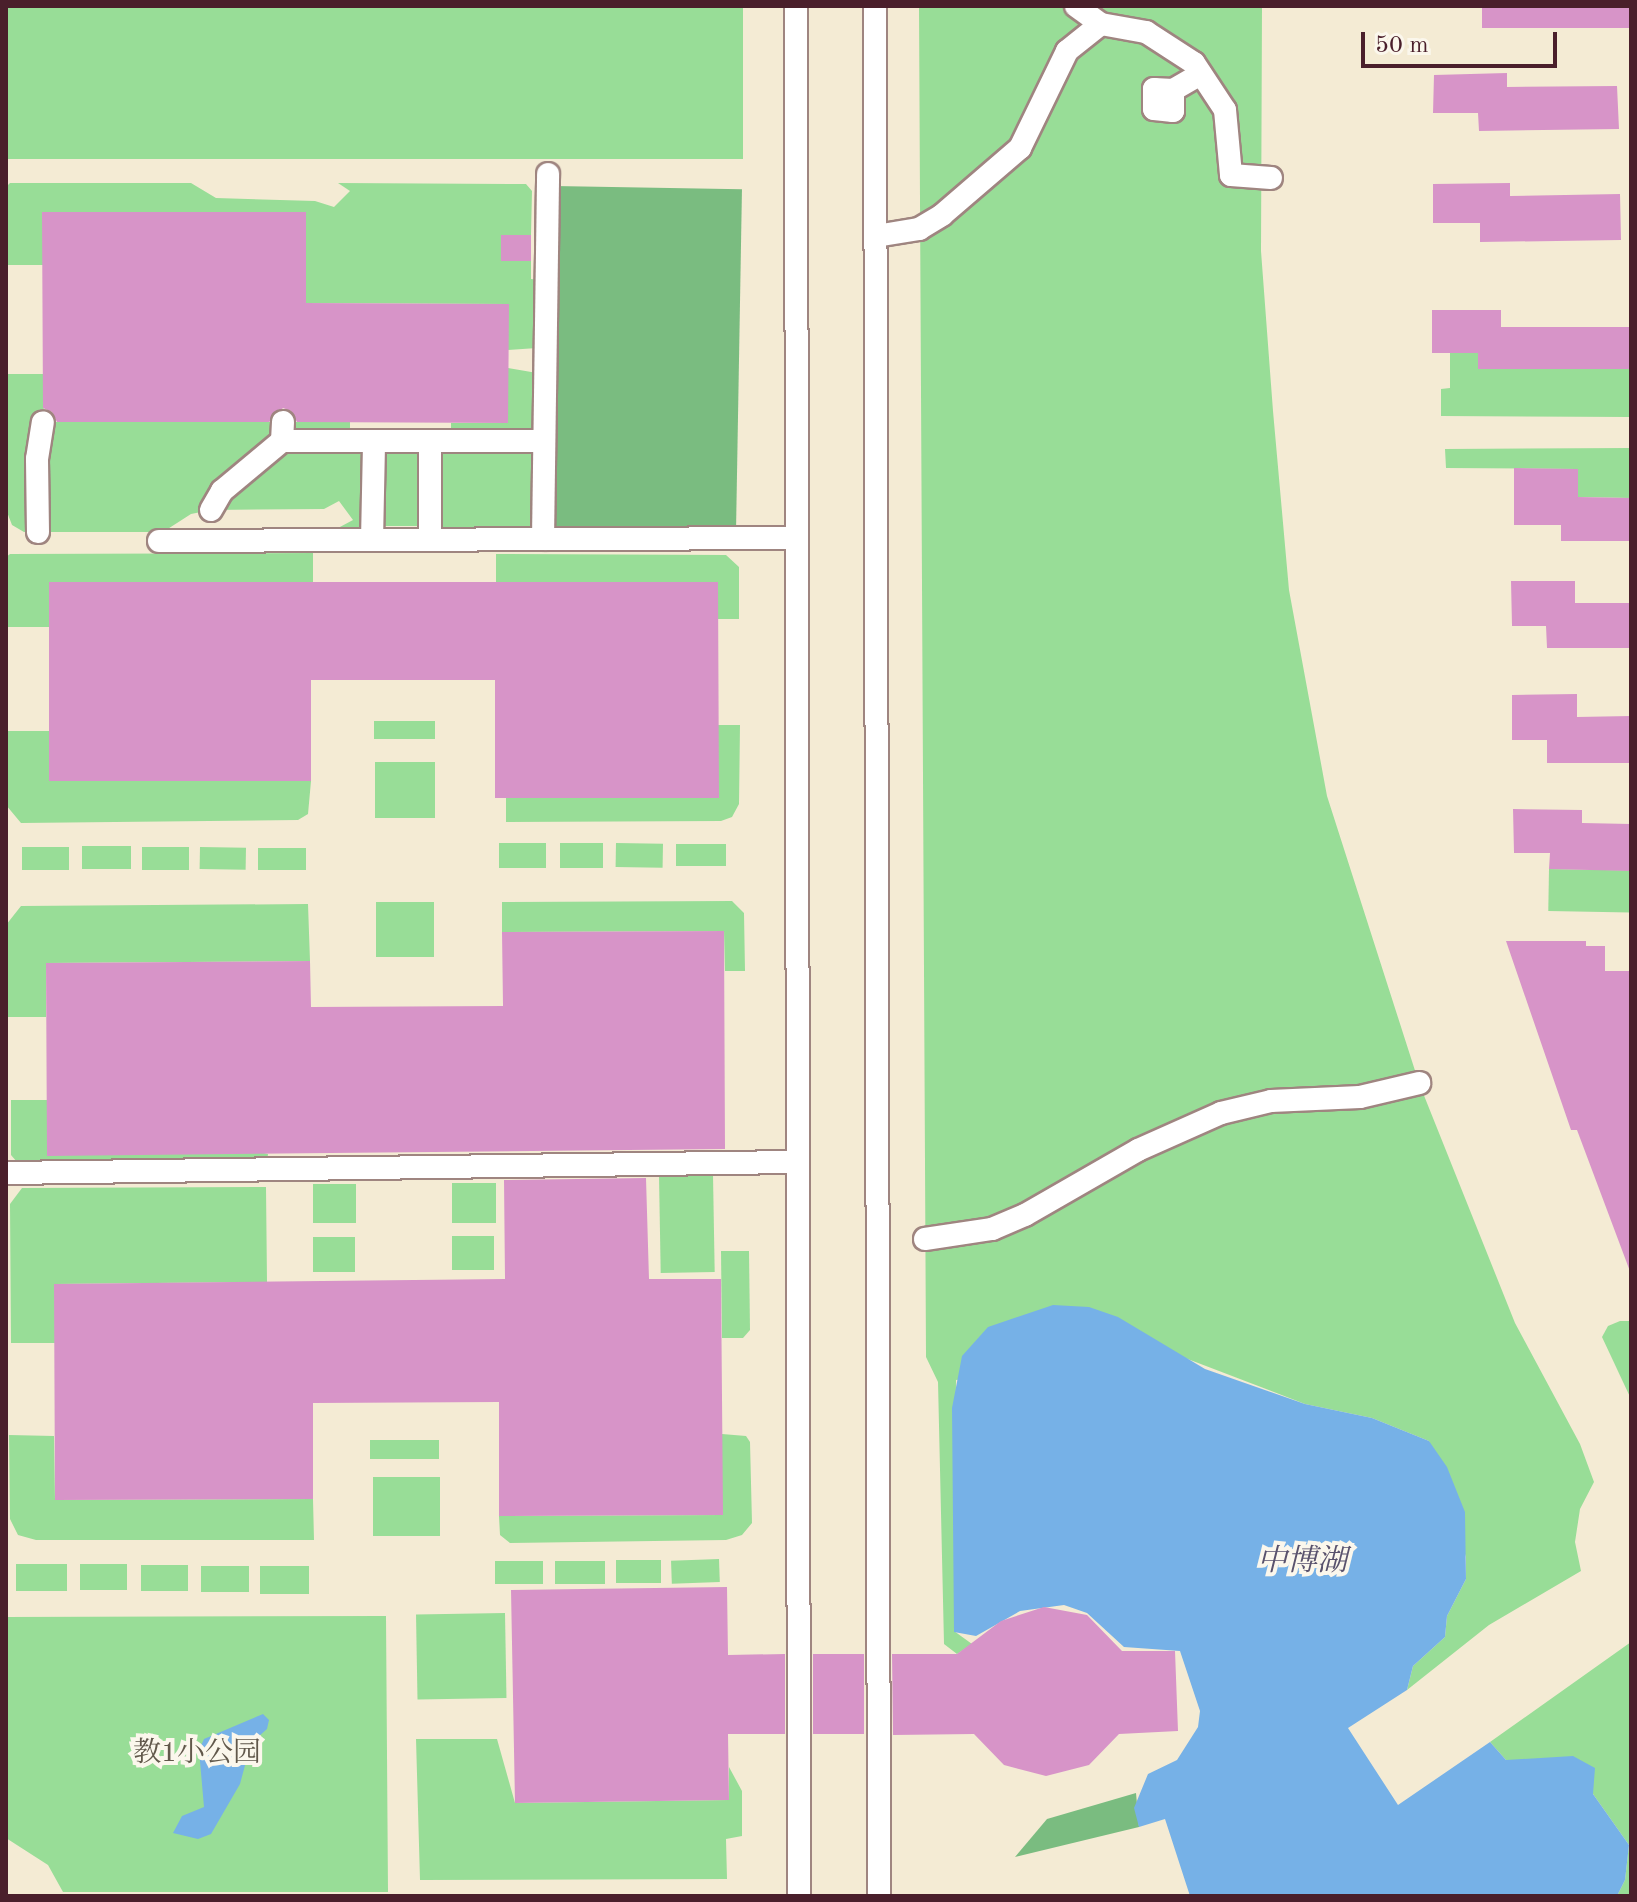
<!DOCTYPE html>
<meta charset="utf-8">
<style>
body{margin:0}
#map{position:relative;width:1637px;height:1902px;overflow:hidden;background:#f4ebd4;font-family:"Old Standard TT","Noto Serif SC",serif}
div>[style]{position:absolute}
[style*='--x']{left:calc(var(--x)*1px);top:calc(var(--y)*1px);width:calc(var(--w)*1px);rotate:calc(var(--a)*1deg)}
.green>*{inset:0;background:#98dd97;transform-origin:0 0}
.forest>*{inset:0;background:#7abc80;transform-origin:0 0}
.water>*{inset:0;background:#76b1e7}
.building>*{inset:0;background:#d794c8;transform-origin:0 0}
.roads{filter:drop-shadow(2px 0 #9f8580) drop-shadow(-2px 0 #9f8580) drop-shadow(0 2px #9f8580) drop-shadow(0 -2px #9f8580)}
.pedestrian>*{height:22px;margin:-11px;padding:0 11px;transform-origin:11px;border-radius:11px;background:#fff}
span{translate:-50% -50%;white-space:nowrap;text-align:center;line-height:1.15;-webkit-text-stroke:8px #fbf7ec;paint-order:stroke}
.park-label{font-size:28px;color:#61584b}
.water-label{font-size:30px;color:#59526d;font-style:italic}
.frame{position:absolute;inset:0;border:8px solid #4a1f2b;pointer-events:none}
.scale{position:absolute;left:1361px;top:32px;width:196px;height:36px;box-sizing:border-box;border:4px solid #4a1f2b;border-top:0;padding-left:10px;font-size:24px;line-height:28px;white-space:nowrap;color:#4a1f2b;-webkit-text-stroke:6px #fbf7ec;paint-order:stroke}
</style>
<div id="map">
<div class="green">
<i style="left:6px;top:6px;width:737px;height:153px"></i>
<i style="clip-path:polygon(919px 6px,1262px 6px,1261px 251px,1273px 411px,1289px 590px,1327px 796px,1419px 1083px,1515px 1323px,1580px 1444px,1594px 1482px,1580px 1509px,1575px 1542px,1581px 1571px,1489px 1625px,1407px 1690px,1413px 1666px,1445px 1637px,1447px 1616px,1466px 1579px,1466px 1557px,1429px 1441px,1372px 1418px,1305px 1404px,1172px 1353px,956px 1380px,954px 1631px,972px 1644px,957px 1654px,944px 1644px,938px 1382px,926px 1357px)"></i>
<i style="clip-path:polygon(10px 183px,191px 183px,216px 198px,315px 201px,334px 207px,350px 191px,338px 183px,526px 184px,532px 191px,531px 235px,501px 261px,531px 261px,531px 279px,540px 280px,537px 348px,508px 350px,508px 304px,306px 303px,306px 212px,43px 212px,43px 265px,6px 265px,6px 187px)"></i>
<i style="clip-path:polygon(1450px 353px,1478px 353px,1479px 369px,1631px 369px,1631px 417px,1441px 416px,1441px 389px,1450px 388px)"></i>
<i style="clip-path:polygon(508px 368px,537px 373px,535px 436px,451px 431px,451px 423px,508px 423px)"></i>
<i style="clip-path:polygon(7px 374px,43px 374px,44px 422px,275px 422px,275px 446px,361px 447px,367px 454px,362px 527px,338px 528px,353px 520px,339px 501px,324px 509px,211px 510px,191px 514px,163px 532px,24px 532px,12px 525px,7px 512px)"></i>
<i style="left:293px;top:422px;width:57px;height:16px"></i>
<i style="left:381px;top:447px;width:42px;height:79px"></i>
<i style="left:438px;top:447px;width:96px;height:80px"></i>
<i style="clip-path:polygon(1631px 448px,1631px 498px,1578px 497px,1577px 469px,1446px 468px,1445px 449px)"></i>
<i style="clip-path:polygon(313px 553px,313px 582px,49px 627px,6px 627px,6px 557px,10px 554px)"></i>
<i style="clip-path:polygon(496px 554px,726px 555px,739px 567px,739px 619px,718px 619px,718px 582px,496px 582px)"></i>
<i style="left:435px;top:721px;width:18px;height:61px;rotate:90deg"></i>
<i style="clip-path:polygon(718px 725px,740px 725px,739px 804px,732px 817px,721px 821px,506px 822px,506px 798px,718px 798px)"></i>
<i style="clip-path:polygon(6px 731px,49px 731px,50px 781px,311px 781px,308px 814px,298px 820px,21px 823px,6px 805px)"></i>
<i style="left:435px;top:762px;width:56px;height:60px;rotate:90deg"></i>
<i style="left:499px;top:843px;width:47px;height:25px"></i>
<i style="left:560px;top:843px;width:43px;height:25px"></i>
<i style="left:616px;top:843px;width:47px;height:24px;rotate:1deg"></i>
<i style="left:676px;top:844px;width:50px;height:22px"></i>
<i style="left:131px;top:846px;width:23px;height:49px;rotate:90deg"></i>
<i style="left:22px;top:847px;width:47px;height:23px"></i>
<i style="left:142px;top:847px;width:47px;height:23px"></i>
<i style="left:200px;top:847px;width:46px;height:22px;rotate:1deg"></i>
<i style="left:258px;top:848px;width:48px;height:22px"></i>
<i style="left:1549px;top:869px;width:82px;height:42px;rotate:1deg"></i>
<i style="clip-path:polygon(732px 901px,744px 913px,745px 971px,725px 971px,724px 931px,502px 932px,502px 902px)"></i>
<i style="left:376px;top:902px;width:58px;height:55px"></i>
<i style="clip-path:polygon(308px 904px,310px 961px,46px 963px,46px 1017px,8px 1017px,6px 925px,21px 906px)"></i>
<i style="clip-path:polygon(11px 1100px,47px 1100px,268px 1154px,267px 1163px,17px 1162px,11px 1155px)"></i>
<i style="left:713px;top:1175px;width:97px;height:54px;rotate:89deg"></i>
<i style="left:452px;top:1183px;width:44px;height:40px"></i>
<i style="left:313px;top:1184px;width:43px;height:39px"></i>
<i style="clip-path:polygon(266px 1187px,267px 1282px,55px 1284px,55px 1343px,11px 1343px,10px 1204px,22px 1188px)"></i>
<i style="left:452px;top:1236px;width:42px;height:34px"></i>
<i style="left:313px;top:1237px;width:42px;height:35px"></i>
<i style="clip-path:polygon(721px 1251px,749px 1251px,750px 1330px,743px 1338px,722px 1338px)"></i>
<i style="clip-path:polygon(1620px 1321px,1631px 1321px,1631px 1399px,1602px 1337px,1608px 1326px)"></i>
<i style="clip-path:polygon(722px 1434px,746px 1436px,750px 1442px,752px 1523px,742px 1535px,726px 1540px,510px 1543px,500px 1535px,499px 1516px,722px 1515px)"></i>
<i style="clip-path:polygon(9px 1435px,54px 1436px,55px 1500px,313px 1499px,314px 1540px,36px 1540px,18px 1535px,10px 1519px)"></i>
<i style="left:439px;top:1440px;width:19px;height:69px;rotate:90deg"></i>
<i style="left:373px;top:1477px;width:67px;height:59px"></i>
<i style="left:719px;top:1559px;width:23px;height:48px;rotate:88deg"></i>
<i style="left:661px;top:1560px;width:23px;height:45px;rotate:90deg"></i>
<i style="left:495px;top:1561px;width:48px;height:23px"></i>
<i style="left:555px;top:1561px;width:50px;height:23px"></i>
<i style="left:16px;top:1564px;width:51px;height:27px"></i>
<i style="left:80px;top:1564px;width:47px;height:26px"></i>
<i style="left:141px;top:1565px;width:47px;height:26px"></i>
<i style="left:201px;top:1566px;width:48px;height:26px"></i>
<i style="left:260px;top:1566px;width:49px;height:28px"></i>
<i style="left:505px;top:1613px;width:85px;height:89px;rotate:89deg"></i>
<i style="clip-path:polygon(386px 1616px,388px 1892px,63px 1892px,48px 1865px,6px 1838px,6px 1617px)"></i>
<i style="clip-path:polygon(1631px 1642px,1631px 1896px,1617px 1896px,1625px 1880px,1629px 1845px,1593px 1794px,1506px 1760px,1490px 1742px)"></i>
<i style="clip-path:polygon(416px 1739px,497px 1739px,515px 1803px,729px 1800px,729px 1767px,742px 1791px,742px 1836px,726px 1839px,727px 1879px,420px 1880px)"></i>
</div>
<div class="forest">
<i style="left:554px;top:186px;width:188px;height:342px;rotate:1deg"></i>
<i style="clip-path:polygon(1136px 1793px,1139px 1827px,1015px 1857px,1047px 1819px)"></i>
</div>
<div class="water">
<i style="clip-path:polygon(1053px 1305px,1089px 1307px,1118px 1317px,1205px 1369px,1305px 1404px,1372px 1418px,1429px 1441px,1447px 1467px,1465px 1512px,1466px 1579px,1447px 1616px,1445px 1637px,1413px 1666px,1407px 1690px,1348px 1728px,1398px 1805px,1490px 1742px,1506px 1760px,1573px 1756px,1595px 1768px,1593px 1794px,1629px 1845px,1625px 1880px,1617px 1896px,1190px 1896px,1165px 1819px,1139px 1827px,1134px 1808px,1148px 1774px,1177px 1760px,1198px 1727px,1200px 1711px,1180px 1651px,1124px 1647px,1087px 1613px,1064px 1605px,1020px 1611px,976px 1636px,954px 1632px,952px 1408px,962px 1356px,988px 1327px)"></i>
<i style="clip-path:polygon(263px 1714px,269px 1720px,267px 1729px,251px 1743px,240px 1784px,211px 1834px,198px 1839px,173px 1833px,182px 1816px,204px 1807px,199px 1750px,204px 1739px)"></i>
</div>
<div class="building">
<i style="left:1482px;top:6px;width:149px;height:22px"></i>
<i style="clip-path:polygon(1507px 73px,1507px 87px,1617px 86px,1619px 129px,1479px 131px,1478px 113px,1433px 113px,1434px 75px)"></i>
<i style="clip-path:polygon(1510px 183px,1510px 196px,1620px 194px,1621px 240px,1480px 242px,1480px 223px,1433px 223px,1433px 184px)"></i>
<i style="clip-path:polygon(42px 212px,306px 212px,306px 303px,509px 304px,508px 423px,297px 422px,291px 411px,283px 408px,269px 422px,57px 422px,52px 412px,43px 408px)"></i>
<i style="left:501px;top:235px;width:30px;height:26px"></i>
<i style="clip-path:polygon(1432px 310px,1501px 310px,1501px 327px,1631px 327px,1631px 369px,1478px 369px,1478px 353px,1432px 353px)"></i>
<i style="clip-path:polygon(1514px 468px,1578px 469px,1578px 497px,1631px 498px,1631px 541px,1561px 541px,1561px 525px,1514px 525px)"></i>
<i style="clip-path:polygon(1511px 581px,1575px 581px,1575px 603px,1631px 603px,1631px 648px,1547px 648px,1546px 626px,1512px 626px)"></i>
<i style="clip-path:polygon(49px 582px,718px 582px,719px 798px,495px 798px,495px 680px,311px 680px,311px 781px,49px 781px)"></i>
<i style="clip-path:polygon(1577px 694px,1577px 717px,1631px 716px,1631px 763px,1547px 763px,1547px 740px,1512px 740px,1512px 695px)"></i>
<i style="clip-path:polygon(1513px 809px,1582px 810px,1582px 823px,1631px 824px,1631px 871px,1549px 869px,1550px 853px,1514px 853px)"></i>
<i style="clip-path:polygon(724px 931px,725px 1149px,47px 1156px,46px 963px,310px 961px,311px 1007px,503px 1006px,502px 932px)"></i>
<i style="clip-path:polygon(1506px 941px,1586px 941px,1586px 946px,1605px 946px,1605px 971px,1631px 971px,1631px 1274px,1577px 1130px,1571px 1130px)"></i>
<i style="clip-path:polygon(646px 1178px,649px 1279px,721px 1279px,723px 1515px,499px 1516px,499px 1402px,313px 1403px,313px 1499px,55px 1500px,54px 1284px,505px 1279px,504px 1180px)"></i>
<i style="clip-path:polygon(727px 1587px,728px 1655px,785px 1654px,785px 1734px,728px 1734px,729px 1800px,515px 1803px,511px 1590px)"></i>
<i style="clip-path:polygon(1044px 1607px,1087px 1615px,1122px 1651px,1175px 1651px,1178px 1731px,1119px 1734px,1089px 1765px,1046px 1776px,1004px 1765px,974px 1734px,893px 1735px,892px 1654px,957px 1654px,1001px 1621px)"></i>
<i style="left:813px;top:1654px;width:51px;height:80px"></i>
</div>
<div class="roads">
<div class="pedestrian">
<i style="--x:796;--y:6;--w:1890;--a:89.91"></i>
<i style="--x:875;--y:6;--w:1890;--a:89.88"></i>
<i style="--x:1076;--y:6;--w:31;--a:36"></i>
<i style="--x:1173;--y:90;--w:21;--a:90"></i>
<i style="--x:1173;--y:111;--w:19;--a:-174"></i>
<i style="--x:1154;--y:109;--w:20;--a:-90"></i>
<i style="--x:1154;--y:89;--w:19;--a:3"></i>
<i style="--x:1173;--y:90;--w:32;--a:-30"></i>
<i style="--x:876;--y:236;--w:44;--a:-9.2"></i>
<i style="--x:919;--y:229;--w:27;--a:-31"></i>
<i style="--x:942;--y:215;--w:103;--a:-40.7"></i>
<i style="--x:1020;--y:148;--w:108;--a:-64.1"></i>
<i style="--x:1067;--y:51;--w:43;--a:-38.5"></i>
<i style="--x:1101;--y:24;--w:46;--a:10.1"></i>
<i style="--x:1146;--y:32;--w:57;--a:32.9"></i>
<i style="--x:1194;--y:63;--w:56;--a:56.6"></i>
<i style="--x:1225;--y:110;--w:65;--a:84.7"></i>
<i style="--x:1231;--y:175;--w:40;--a:4.3"></i>
<i style="--x:283;--y:422;--w:19;--a:93"></i>
<i style="--x:282;--y:441;--w:262;--a:0"></i>
<i style="--x:211;--y:510;--w:22;--a:-60"></i>
<i style="--x:222;--y:491;--w:78;--a:-39.8"></i>
<i style="--x:38;--y:532;--w:73;--a:-90.8"></i>
<i style="--x:37;--y:459;--w:37;--a:-81"></i>
<i style="--x:543;--y:539;--w:365;--a:-89.2"></i>
<i style="--x:372;--y:540;--w:99;--a:-88.8"></i>
<i style="--x:430;--y:540;--w:99;--a:-90"></i>
<i style="--x:159;--y:541;--w:638;--a:-0.27"></i>
<i style="--x:6;--y:1173;--w:792;--a:-0.8"></i>
<i style="--x:925;--y:1239;--w:68;--a:-8.5"></i>
<i style="--x:992;--y:1229;--w:36;--a:-23"></i>
<i style="--x:1025;--y:1215;--w:130;--a:-29.9"></i>
<i style="--x:1138;--y:1150;--w:91;--a:-24"></i>
<i style="--x:1221;--y:1113;--w:51;--a:-13.5"></i>
<i style="--x:1271;--y:1101;--w:89;--a:-2.6"></i>
<i style="--x:1360;--y:1097;--w:61;--a:-13.3"></i>
</div>
</div>
<div class="park-label">
<span style="left:197px;top:1754px">教1小公园</span>
</div>
<div class="water-label">
<span style="left:1302px;top:1562px">中博湖</span>
</div>
<div class="frame"></div>
<div class="scale">50 m</div>
</div>
